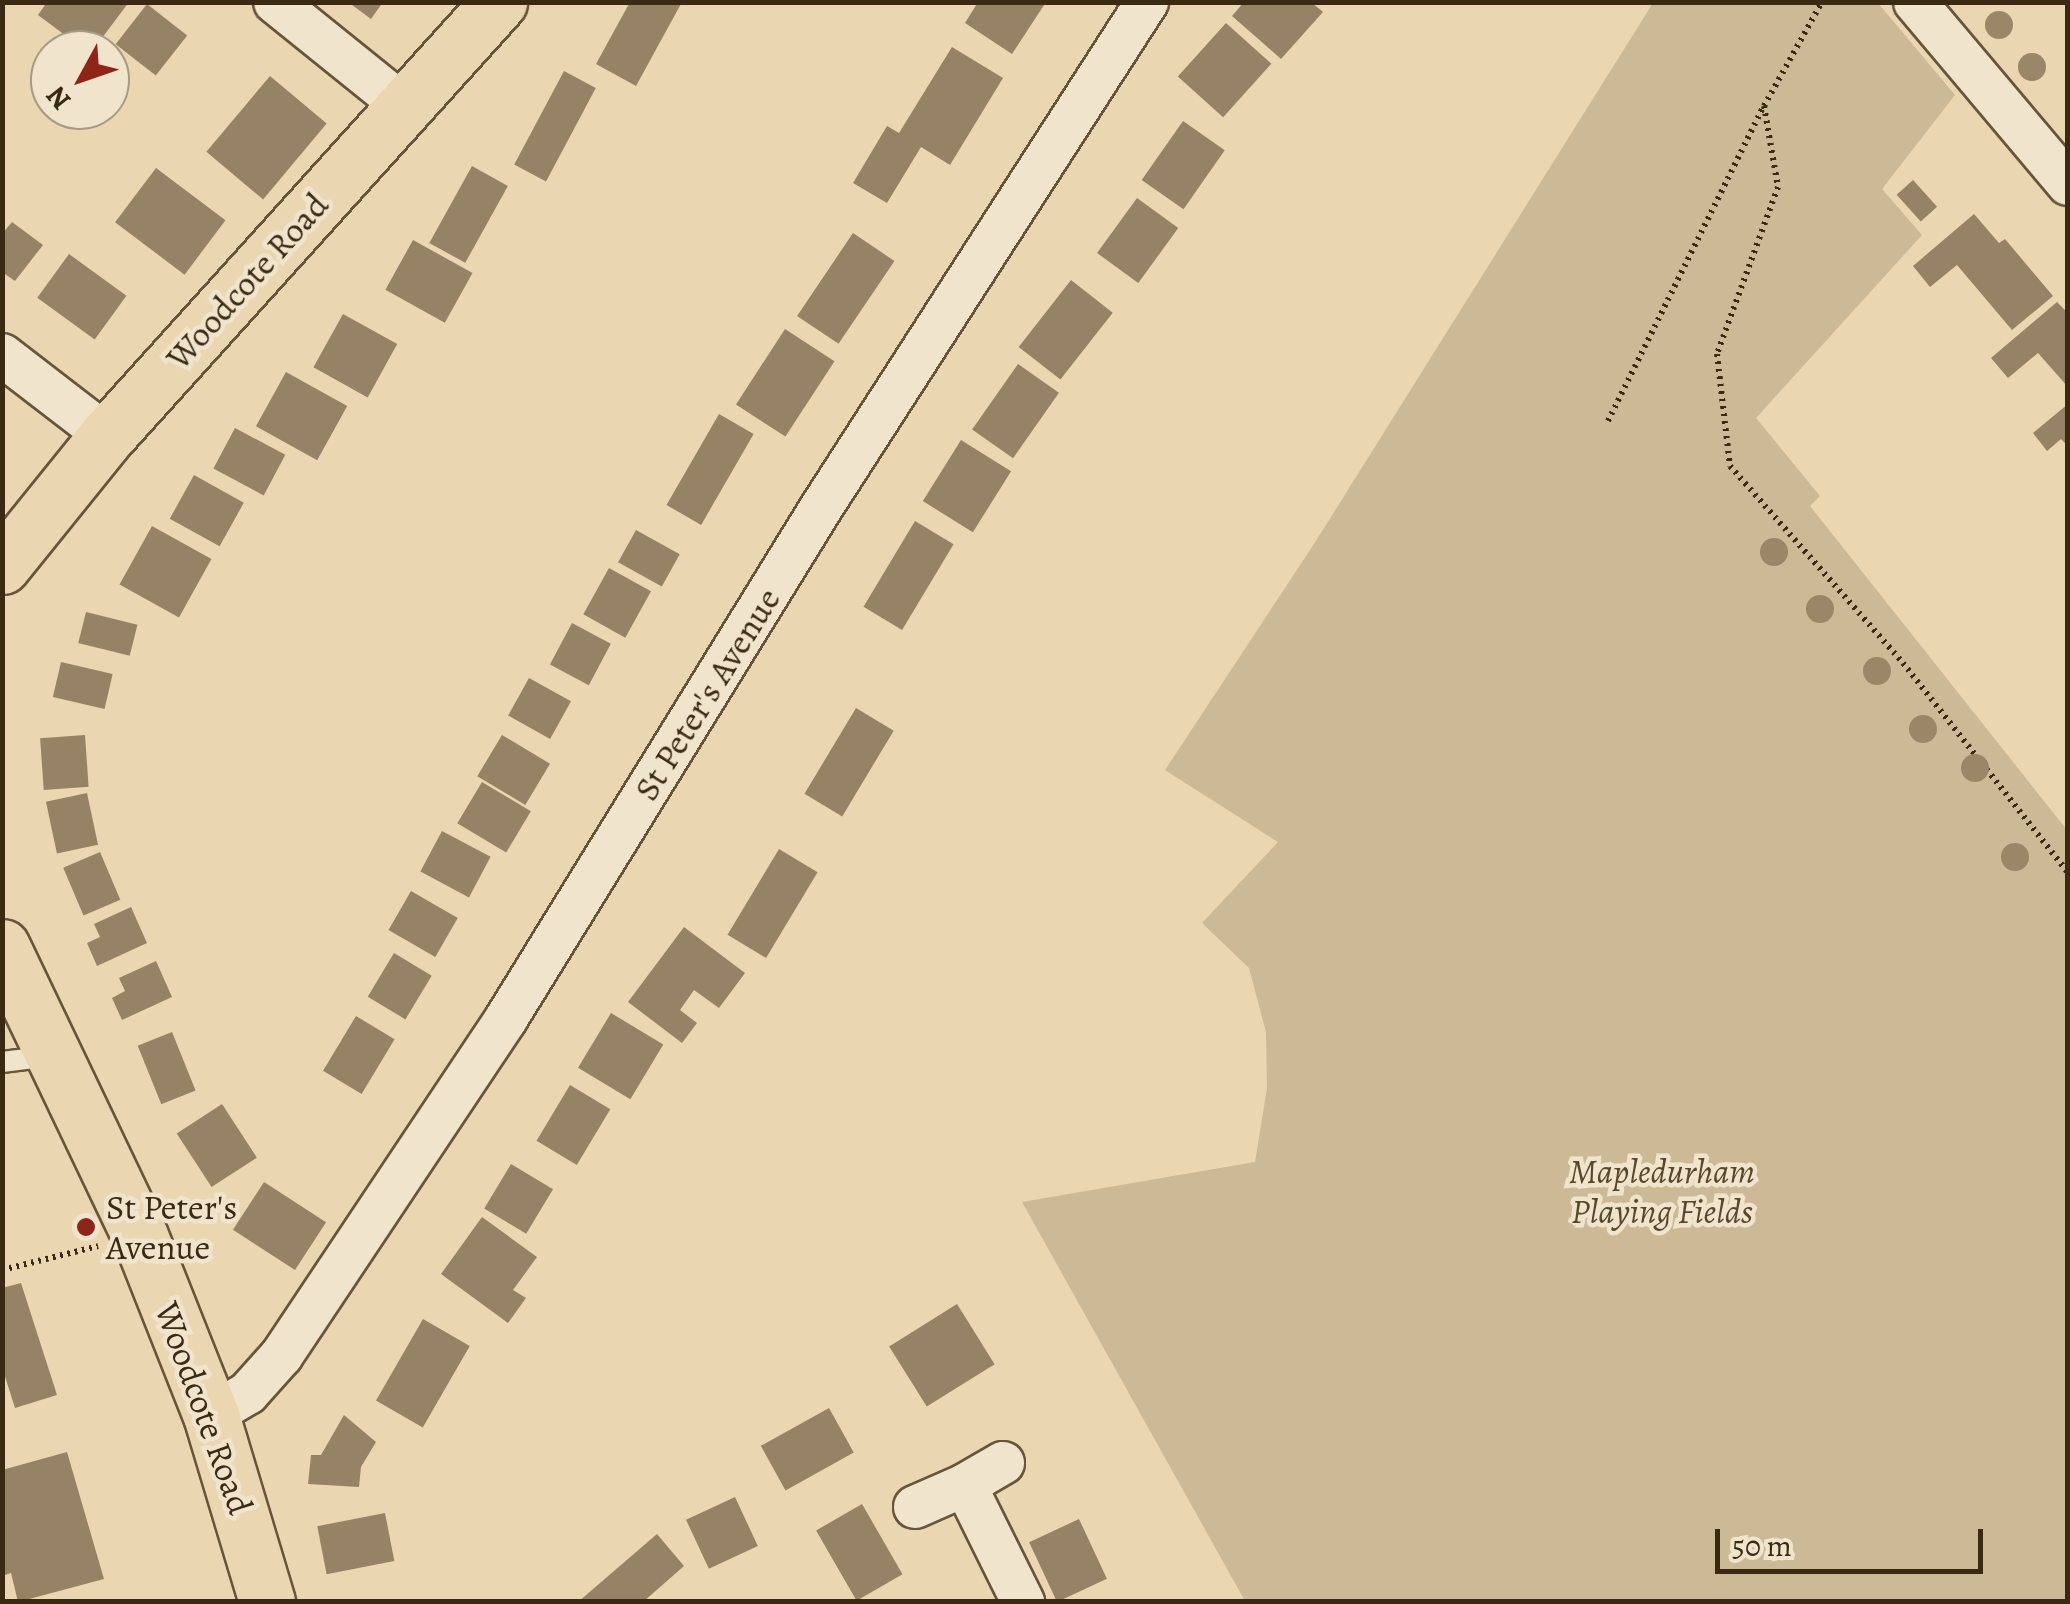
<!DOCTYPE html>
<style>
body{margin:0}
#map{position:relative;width:2070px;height:1604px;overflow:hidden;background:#ead6b0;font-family:Alegreya,serif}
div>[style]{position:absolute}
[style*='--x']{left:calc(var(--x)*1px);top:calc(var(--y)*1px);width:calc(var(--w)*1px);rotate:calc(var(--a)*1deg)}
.green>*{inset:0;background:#ccb995}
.building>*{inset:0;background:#968365;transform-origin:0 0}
.path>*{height:6px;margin-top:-3px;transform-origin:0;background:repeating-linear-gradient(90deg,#3b2a13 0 2.5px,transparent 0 7.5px)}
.roads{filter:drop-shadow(2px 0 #67553a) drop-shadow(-2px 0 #67553a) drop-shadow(0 2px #67553a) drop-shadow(0 -2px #67553a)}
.service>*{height:20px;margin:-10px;padding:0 10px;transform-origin:10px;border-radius:10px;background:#f1e4cc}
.minor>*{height:42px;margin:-21px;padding:0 21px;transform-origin:21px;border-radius:21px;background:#f1e4cc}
.primary>*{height:55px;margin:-27.5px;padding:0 27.5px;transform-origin:27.5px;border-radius:27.5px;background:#ead6b0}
.trees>*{width:28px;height:28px;margin:-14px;border-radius:50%;background:#9a8768}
.dots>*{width:28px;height:28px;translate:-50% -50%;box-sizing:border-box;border:5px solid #f1e4cc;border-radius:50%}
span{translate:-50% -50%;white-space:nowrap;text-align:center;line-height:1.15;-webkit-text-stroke:9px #f1e4cc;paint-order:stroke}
.street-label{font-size:35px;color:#3b2a13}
.park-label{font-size:35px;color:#58472d;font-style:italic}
.poi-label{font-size:35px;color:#3b2a13}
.left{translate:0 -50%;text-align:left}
.frame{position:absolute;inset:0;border:5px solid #3b2a13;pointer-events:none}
.north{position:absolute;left:30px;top:30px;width:100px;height:100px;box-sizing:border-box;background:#f1e4cc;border:2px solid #a89a82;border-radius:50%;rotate:230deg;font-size:28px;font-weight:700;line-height:40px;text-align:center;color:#3b2a13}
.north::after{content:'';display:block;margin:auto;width:35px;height:45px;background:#8f2418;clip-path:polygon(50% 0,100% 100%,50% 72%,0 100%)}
.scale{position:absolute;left:1715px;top:1529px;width:268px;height:45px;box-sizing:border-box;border:5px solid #3b2a13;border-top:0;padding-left:12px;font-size:30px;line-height:35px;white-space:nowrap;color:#3b2a13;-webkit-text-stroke:8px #f1e4cc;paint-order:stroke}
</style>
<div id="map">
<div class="green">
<i style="clip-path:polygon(1653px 3px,1878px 3px,1955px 95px,1882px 189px,1922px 235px,1756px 418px,1820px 496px,1810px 506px,2067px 830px,2067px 1601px,1245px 1601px,1022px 1202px,1255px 1162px,1267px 1088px,1266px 1032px,1249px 968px,1202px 923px,1278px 842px,1165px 770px,1314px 544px)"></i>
</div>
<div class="building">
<i style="clip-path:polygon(47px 2px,129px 2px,93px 50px,85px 50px,38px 15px)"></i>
<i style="clip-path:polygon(348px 2px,383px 2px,371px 19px)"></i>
<i style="clip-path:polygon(630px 2px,682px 2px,636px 86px,596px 64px)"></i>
<i style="clip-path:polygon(978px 2px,1046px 2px,1012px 54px,965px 23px)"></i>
<i style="clip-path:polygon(1244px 2px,1311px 2px,1323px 12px,1281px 59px,1232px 16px)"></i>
<i style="left:147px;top:4px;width:51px;height:51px;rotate:38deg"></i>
<i style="left:1226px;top:23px;width:61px;height:72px;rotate:42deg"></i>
<i style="clip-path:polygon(952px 47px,1003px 78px,950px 165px,921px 147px,887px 203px,853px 183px,887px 126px,899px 133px)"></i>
<i style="left:564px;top:71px;width:36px;height:106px;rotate:28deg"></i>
<i style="left:270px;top:76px;width:74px;height:99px;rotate:40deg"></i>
<i style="left:1183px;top:121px;width:51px;height:72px;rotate:35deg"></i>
<i style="left:472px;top:166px;width:41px;height:88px;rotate:29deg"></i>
<i style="left:156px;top:168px;width:87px;height:68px;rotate:37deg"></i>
<i style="left:1913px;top:180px;width:36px;height:22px;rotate:48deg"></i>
<i style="left:1137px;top:198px;width:51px;height:68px;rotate:36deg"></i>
<i style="clip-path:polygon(1974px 214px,1999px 243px,2005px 239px,2053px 296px,2012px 330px,1957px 265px,1930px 287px,1913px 266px)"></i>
<i style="clip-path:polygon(12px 222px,43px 245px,15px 281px,2px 272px,2px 234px)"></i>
<i style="left:853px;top:233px;width:50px;height:100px;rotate:34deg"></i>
<i style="left:413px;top:240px;width:68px;height:57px;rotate:29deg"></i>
<i style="left:69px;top:254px;width:71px;height:54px;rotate:36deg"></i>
<i style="left:1071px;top:280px;width:53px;height:85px;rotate:38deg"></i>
<i style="clip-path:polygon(2057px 302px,2068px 313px,2068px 387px,2038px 353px,2008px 378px,1991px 358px)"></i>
<i style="left:343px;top:314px;width:62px;height:61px;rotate:29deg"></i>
<i style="left:785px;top:329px;width:59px;height:90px;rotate:33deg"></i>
<i style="left:1018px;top:364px;width:50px;height:80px;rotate:35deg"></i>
<i style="left:286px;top:372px;width:70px;height:62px;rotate:29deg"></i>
<i style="clip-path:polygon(2068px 404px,2068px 446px,2061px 439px,2047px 451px,2033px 433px)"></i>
<i style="left:719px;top:414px;width:40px;height:105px;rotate:30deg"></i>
<i style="left:235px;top:428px;width:57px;height:46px;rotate:28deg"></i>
<i style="left:961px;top:440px;width:59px;height:72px;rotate:32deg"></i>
<i style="left:194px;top:475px;width:57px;height:50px;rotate:29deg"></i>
<i style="left:915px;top:521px;width:45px;height:100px;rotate:31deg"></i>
<i style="left:152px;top:526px;width:68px;height:67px;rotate:29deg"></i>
<i style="left:636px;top:530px;width:50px;height:37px;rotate:29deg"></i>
<i style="left:609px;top:568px;width:48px;height:53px;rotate:29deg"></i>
<i style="left:86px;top:612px;width:53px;height:32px;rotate:14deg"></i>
<i style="left:572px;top:623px;width:44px;height:47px;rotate:28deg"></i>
<i style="left:61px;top:662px;width:53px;height:36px;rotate:13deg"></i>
<i style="left:529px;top:678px;width:48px;height:43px;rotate:29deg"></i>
<i style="left:856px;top:708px;width:44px;height:100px;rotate:31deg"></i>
<i style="left:85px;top:735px;width:52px;height:45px;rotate:86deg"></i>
<i style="left:502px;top:735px;width:56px;height:48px;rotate:31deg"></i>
<i style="left:482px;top:782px;width:57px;height:48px;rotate:31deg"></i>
<i style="left:87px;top:793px;width:53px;height:42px;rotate:78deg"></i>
<i style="left:442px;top:831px;width:55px;height:46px;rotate:28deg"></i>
<i style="left:779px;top:849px;width:45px;height:100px;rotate:31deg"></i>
<i style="left:100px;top:852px;width:52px;height:40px;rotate:67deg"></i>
<i style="left:411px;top:891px;width:54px;height:45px;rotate:30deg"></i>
<i style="clip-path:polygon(131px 907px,147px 943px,97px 966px,87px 943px,100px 937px,94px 924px)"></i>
<i style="clip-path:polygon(684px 927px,745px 973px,719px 1008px,694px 990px,680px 1010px,697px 1023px,682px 1043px,628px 1002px)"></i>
<i style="left:394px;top:953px;width:44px;height:51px;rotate:31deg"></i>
<i style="clip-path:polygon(156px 961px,172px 997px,122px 1020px,112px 998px,125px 991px,119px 978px)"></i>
<i style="left:611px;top:1013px;width:61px;height:64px;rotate:31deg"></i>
<i style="left:356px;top:1016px;width:45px;height:64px;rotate:31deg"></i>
<i style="left:172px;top:1032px;width:63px;height:37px;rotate:68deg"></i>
<i style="left:570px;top:1085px;width:47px;height:65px;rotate:31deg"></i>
<i style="left:222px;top:1104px;width:64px;height:54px;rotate:57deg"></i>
<i style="left:511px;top:1164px;width:49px;height:52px;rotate:31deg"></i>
<i style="left:264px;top:1182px;width:74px;height:57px;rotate:33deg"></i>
<i style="clip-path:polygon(482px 1217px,537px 1257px,513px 1290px,526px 1298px,508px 1323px,441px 1274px)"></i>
<i style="clip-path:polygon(21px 1283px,57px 1395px,15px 1408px,2px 1367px,2px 1288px)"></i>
<i style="left:957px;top:1304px;width:71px;height:80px;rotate:58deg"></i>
<i style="left:423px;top:1319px;width:54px;height:94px;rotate:30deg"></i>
<i style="left:829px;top:1408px;width:51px;height:78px;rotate:61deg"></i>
<i style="clip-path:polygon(344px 1415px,376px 1442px,361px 1467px,359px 1487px,308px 1484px,311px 1455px,321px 1455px)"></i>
<i style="clip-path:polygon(67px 1452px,104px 1579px,18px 1602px,11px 1573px,2px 1576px,2px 1470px)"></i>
<i style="left:735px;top:1497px;width:54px;height:54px;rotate:65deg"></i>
<i style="left:862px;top:1504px;width:81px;height:53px;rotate:60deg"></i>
<i style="left:385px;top:1513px;width:49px;height:69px;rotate:79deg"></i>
<i style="left:1079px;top:1519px;width:66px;height:55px;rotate:65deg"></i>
<i style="clip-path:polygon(657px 1534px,684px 1566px,643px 1602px,578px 1602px)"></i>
</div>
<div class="path">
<i style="--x:1764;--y:106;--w:82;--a:80.2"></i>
<i style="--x:1778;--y:187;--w:178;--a:110.1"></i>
<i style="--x:1717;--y:354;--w:113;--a:83.4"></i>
<i style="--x:1730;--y:466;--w:262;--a:48.7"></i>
<i style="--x:1903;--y:663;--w:267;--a:51.8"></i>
<i style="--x:1608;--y:421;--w:352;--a:-63.7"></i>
<i style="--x:1764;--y:106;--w:119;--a:-60.9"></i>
<i style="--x:2;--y:1270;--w:99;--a:-14"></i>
</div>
<div class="roads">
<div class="service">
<i style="--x:2;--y:1062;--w:48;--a:-7.1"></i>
</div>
<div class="minor">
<i style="--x:275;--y:2;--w:166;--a:38.9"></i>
<i style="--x:1915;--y:2;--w:238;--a:49.9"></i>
<i style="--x:2;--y:355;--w:133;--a:37.6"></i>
<i style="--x:211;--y:1415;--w:43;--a:-30.7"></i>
<i style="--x:248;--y:1393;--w:51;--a:-48.2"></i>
<i style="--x:282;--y:1355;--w:404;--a:-56.3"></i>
<i style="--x:506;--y:1019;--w:600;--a:-58.35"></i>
<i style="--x:821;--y:508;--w:602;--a:-57.21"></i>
<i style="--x:965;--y:1485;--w:44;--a:-30.1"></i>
<i style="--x:915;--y:1507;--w:55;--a:-23.7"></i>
<i style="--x:965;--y:1485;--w:131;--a:63.6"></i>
</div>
<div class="primary">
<i style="--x:2;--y:566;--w:167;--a:-51.1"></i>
<i style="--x:107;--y:436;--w:585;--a:-47.91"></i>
<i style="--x:2;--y:947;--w:320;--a:64.5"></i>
<i style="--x:140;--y:1236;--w:193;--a:68.4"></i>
<i style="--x:211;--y:1415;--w:195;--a:73.3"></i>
</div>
</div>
<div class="trees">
<i style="left:1999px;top:25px"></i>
<i style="left:2032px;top:67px"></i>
<i style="left:1774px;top:552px"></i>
<i style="left:1820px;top:609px"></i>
<i style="left:1877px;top:671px"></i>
<i style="left:1923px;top:729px"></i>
<i style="left:1975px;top:768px"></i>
<i style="left:2015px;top:857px"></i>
</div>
<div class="dots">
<i style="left:86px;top:1227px;background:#8f2418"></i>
</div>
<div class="street-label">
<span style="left:247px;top:281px;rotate:-48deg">Woodcote Road</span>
<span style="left:707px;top:694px;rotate:-58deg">St Peter's Avenue</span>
<span style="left:204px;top:1408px;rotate:70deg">Woodcote Road</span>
</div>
<div class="park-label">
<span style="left:1662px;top:1191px">Mapledurham<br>Playing Fields</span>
</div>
<div class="poi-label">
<span class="left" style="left:106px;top:1227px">St Peter's<br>Avenue</span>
</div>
<div class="frame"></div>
<div class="north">N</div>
<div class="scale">50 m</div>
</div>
